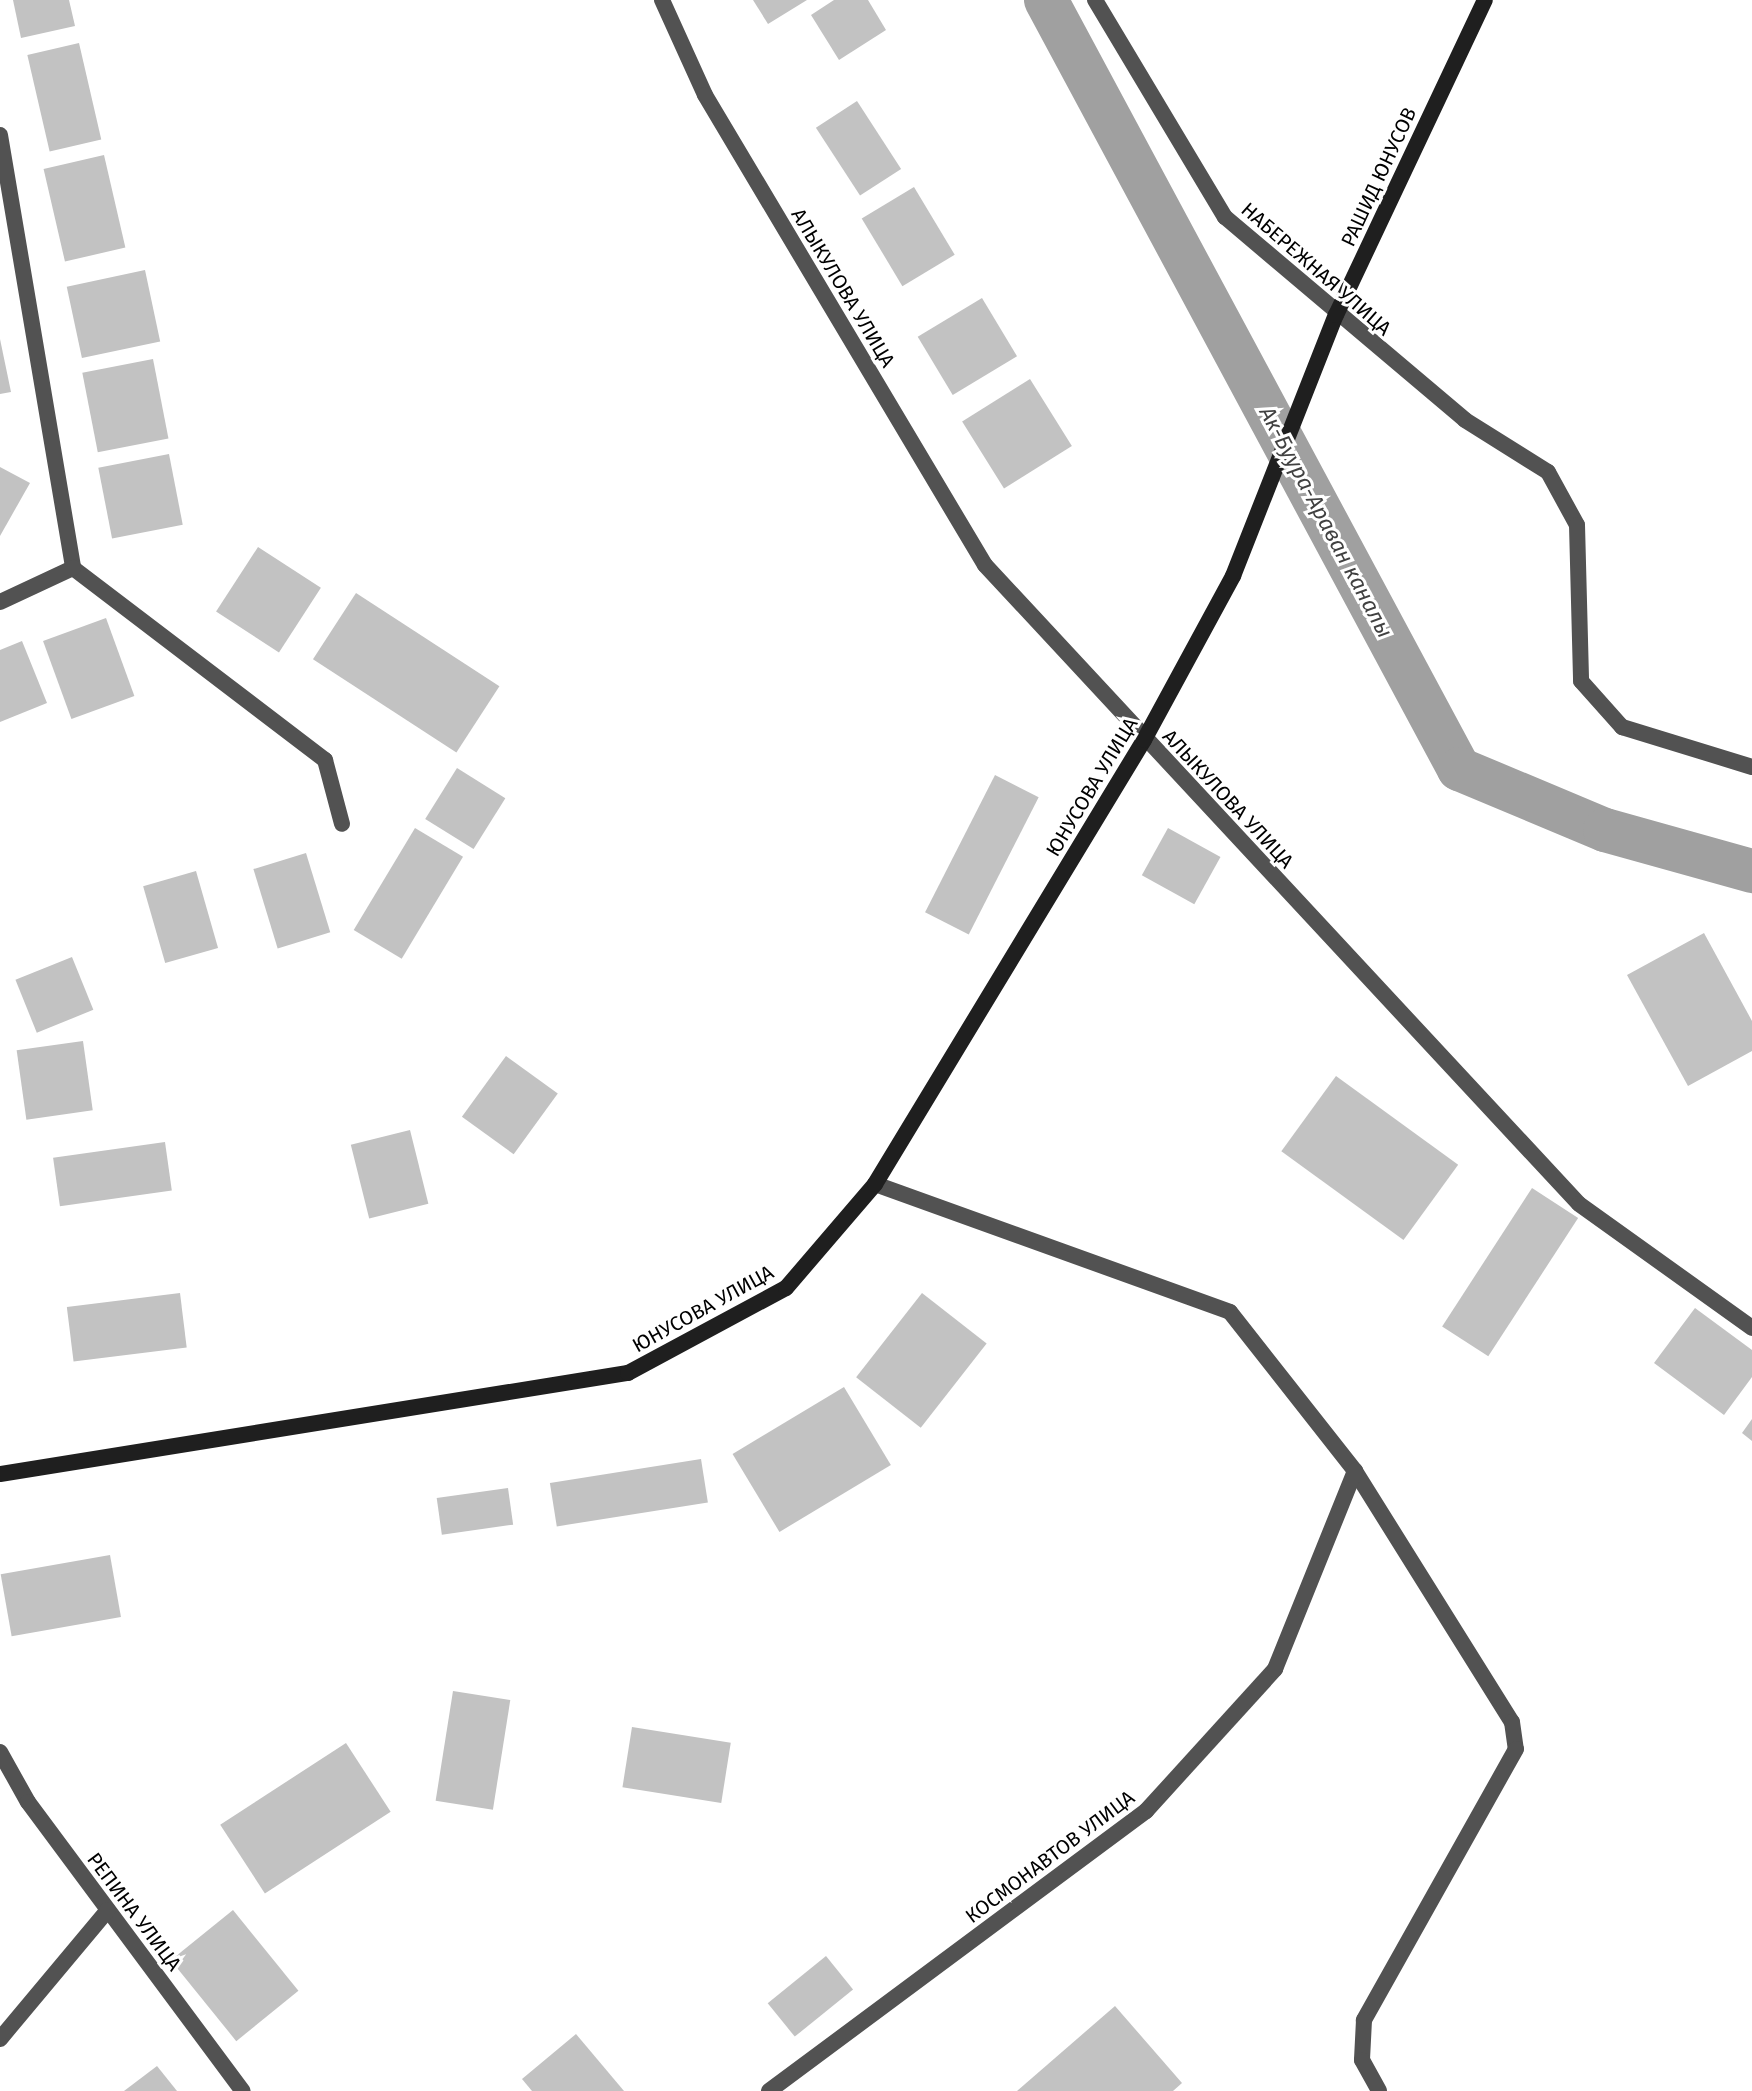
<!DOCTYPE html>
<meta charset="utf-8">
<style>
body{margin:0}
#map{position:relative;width:1752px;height:2091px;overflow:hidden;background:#fff;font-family:"Fira Sans",sans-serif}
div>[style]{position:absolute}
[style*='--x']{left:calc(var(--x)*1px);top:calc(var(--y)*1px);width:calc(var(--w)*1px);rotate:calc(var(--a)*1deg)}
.canal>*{height:44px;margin:-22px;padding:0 22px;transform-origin:22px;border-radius:22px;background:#a0a0a0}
.building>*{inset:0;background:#c2c2c2;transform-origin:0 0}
.street>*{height:16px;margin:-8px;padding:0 8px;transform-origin:8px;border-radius:8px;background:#525252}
.secondary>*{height:16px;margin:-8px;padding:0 8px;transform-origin:8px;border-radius:8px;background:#1f1f1f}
span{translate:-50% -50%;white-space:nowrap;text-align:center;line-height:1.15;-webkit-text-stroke:6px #fff;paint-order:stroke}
.street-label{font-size:20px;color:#000}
.water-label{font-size:22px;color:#414141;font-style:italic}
</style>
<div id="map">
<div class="canal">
<i style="--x:1046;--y:0;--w:873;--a:61.76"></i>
<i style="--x:1459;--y:769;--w:158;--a:22.7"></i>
<i style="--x:1605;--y:830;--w:153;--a:15.6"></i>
</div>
<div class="building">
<i style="clip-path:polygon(13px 0,69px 0,75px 26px,21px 38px)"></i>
<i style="clip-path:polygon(753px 0,807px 0,768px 24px)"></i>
<i style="clip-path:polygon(834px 0,868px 0,886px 30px,839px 60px,811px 15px)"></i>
<i style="left:79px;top:43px;width:99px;height:53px;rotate:77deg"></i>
<i style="left:857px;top:101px;width:81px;height:49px;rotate:57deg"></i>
<i style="left:104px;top:155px;width:95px;height:62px;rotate:77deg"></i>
<i style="left:914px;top:187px;width:79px;height:61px;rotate:59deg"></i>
<i style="left:145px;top:270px;width:73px;height:80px;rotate:78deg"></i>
<i style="left:982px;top:298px;width:68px;height:75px;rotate:59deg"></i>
<i style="clip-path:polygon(0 339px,11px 392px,0 394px)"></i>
<i style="left:153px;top:359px;width:81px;height:72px;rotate:79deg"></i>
<i style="left:1030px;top:379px;width:79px;height:80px;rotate:58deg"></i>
<i style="left:169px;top:454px;width:72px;height:72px;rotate:79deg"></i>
<i style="clip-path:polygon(0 467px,30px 483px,0 536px)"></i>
<i style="left:258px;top:547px;width:75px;height:77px;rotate:33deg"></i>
<i style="left:356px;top:593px;width:171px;height:79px;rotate:33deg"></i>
<i style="left:106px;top:618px;width:83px;height:67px;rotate:70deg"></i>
<i style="clip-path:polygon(22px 641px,47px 703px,0 722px,0 650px)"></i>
<i style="left:457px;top:768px;width:57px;height:60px;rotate:32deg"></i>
<i style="left:995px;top:775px;width:49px;height:154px;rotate:27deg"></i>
<i style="left:415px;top:828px;width:56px;height:119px;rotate:31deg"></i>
<i style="left:1168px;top:828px;width:60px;height:54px;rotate:29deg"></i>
<i style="left:306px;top:853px;width:83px;height:55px;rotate:73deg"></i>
<i style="left:196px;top:871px;width:80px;height:55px;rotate:74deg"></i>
<i style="clip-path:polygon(1704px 933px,1752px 1021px,1752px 1051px,1688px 1086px,1627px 975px)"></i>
<i style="left:72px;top:957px;width:57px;height:61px;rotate:68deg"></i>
<i style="left:83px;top:1041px;width:70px;height:67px;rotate:82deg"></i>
<i style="left:506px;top:1056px;width:64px;height:75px;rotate:36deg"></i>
<i style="left:1336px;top:1076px;width:151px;height:93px;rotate:36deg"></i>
<i style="left:410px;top:1130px;width:76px;height:61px;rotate:76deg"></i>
<i style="left:165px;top:1142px;width:49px;height:113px;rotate:82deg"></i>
<i style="left:1532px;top:1188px;width:55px;height:165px;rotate:33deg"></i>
<i style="left:180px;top:1293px;width:55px;height:114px;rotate:83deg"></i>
<i style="left:922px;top:1293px;width:82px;height:107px;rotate:38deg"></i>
<i style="clip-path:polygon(1695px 1308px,1752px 1350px,1752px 1377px,1724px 1415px,1654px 1363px)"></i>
<i style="left:844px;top:1387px;width:91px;height:130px;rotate:59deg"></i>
<i style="clip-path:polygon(1752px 1419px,1752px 1441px,1742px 1433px)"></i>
<i style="left:701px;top:1459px;width:44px;height:153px;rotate:81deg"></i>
<i style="left:508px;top:1488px;width:37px;height:72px;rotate:82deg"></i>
<i style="left:110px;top:1555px;width:63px;height:111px;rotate:80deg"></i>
<i style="left:453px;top:1691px;width:58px;height:111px;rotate:9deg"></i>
<i style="left:632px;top:1727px;width:100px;height:61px;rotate:9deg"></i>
<i style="left:346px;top:1743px;width:82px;height:150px;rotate:57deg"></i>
<i style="left:233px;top:1910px;width:104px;height:80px;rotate:51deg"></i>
<i style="left:826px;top:1956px;width:43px;height:75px;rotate:51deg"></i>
<i style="clip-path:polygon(1115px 2006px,1182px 2083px,1173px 2091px,1017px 2091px)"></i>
<i style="clip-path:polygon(576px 2034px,624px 2091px,532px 2091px,522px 2079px)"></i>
<i style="clip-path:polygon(157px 2066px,177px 2091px,124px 2091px)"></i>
</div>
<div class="street">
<i style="--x:662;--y:0;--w:104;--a:65.6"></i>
<i style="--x:705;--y:95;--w:547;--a:59.22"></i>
<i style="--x:985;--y:565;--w:872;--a:47.09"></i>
<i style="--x:1579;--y:1204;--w:213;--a:35.6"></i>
<i style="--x:1095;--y:0;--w:253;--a:59.1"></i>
<i style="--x:1225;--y:217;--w:314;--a:40.2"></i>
<i style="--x:1465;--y:420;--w:98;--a:32.1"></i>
<i style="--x:1548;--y:472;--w:60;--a:61.3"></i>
<i style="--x:1577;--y:525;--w:156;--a:88.5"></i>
<i style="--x:1581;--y:681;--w:62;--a:48.3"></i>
<i style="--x:1622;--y:727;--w:136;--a:17.1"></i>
<i style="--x:0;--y:135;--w:439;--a:80.4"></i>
<i style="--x:73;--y:568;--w:317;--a:37.3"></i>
<i style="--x:325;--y:760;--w:66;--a:75.1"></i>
<i style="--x:0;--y:602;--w:81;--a:-25"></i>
<i style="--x:875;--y:1184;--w:377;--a:19.8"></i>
<i style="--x:1230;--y:1312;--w:202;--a:51.8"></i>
<i style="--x:1355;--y:1471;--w:296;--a:58"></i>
<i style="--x:1512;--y:1722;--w:27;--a:82"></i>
<i style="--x:1516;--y:1749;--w:311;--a:119.3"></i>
<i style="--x:1364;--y:2020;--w:40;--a:92.9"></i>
<i style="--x:1362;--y:2060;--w:35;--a:61"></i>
<i style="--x:0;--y:1752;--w:57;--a:60.8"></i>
<i style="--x:28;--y:1802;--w:360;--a:53.4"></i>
<i style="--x:0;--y:2039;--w:168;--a:-50.1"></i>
<i style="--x:769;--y:2091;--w:470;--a:-36.6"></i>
<i style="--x:1146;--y:1811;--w:192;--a:-47.7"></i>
<i style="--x:1275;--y:1669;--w:214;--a:-68"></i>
</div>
<div class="secondary">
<i style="--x:0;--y:1474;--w:636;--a:-9.14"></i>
<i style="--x:628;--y:1373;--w:179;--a:-28.3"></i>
<i style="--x:786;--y:1288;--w:137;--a:-49.4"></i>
<i style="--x:875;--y:1184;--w:519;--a:-58.79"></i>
<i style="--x:1144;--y:740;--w:187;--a:-61.5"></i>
<i style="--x:1233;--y:576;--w:281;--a:-68.5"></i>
<i style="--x:1336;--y:315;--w:348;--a:-64.7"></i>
</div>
<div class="street-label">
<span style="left:1379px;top:177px;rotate:-65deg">РАШИД ЮНУСОВ</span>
<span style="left:1316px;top:269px;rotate:41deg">НАБЕРЕЖНАЯ УЛИЦА</span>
<span style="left:843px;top:288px;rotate:59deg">АЛЫКУЛОВА УЛИЦА</span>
<span style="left:1092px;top:787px;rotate:-59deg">ЮНУСОВА УЛИЦА</span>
<span style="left:1228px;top:799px;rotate:47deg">АЛЫКУЛОВА УЛИЦА</span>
<span style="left:703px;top:1309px;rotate:-29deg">ЮНУСОВА УЛИЦА</span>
<span style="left:1050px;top:1857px;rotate:-37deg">КОСМОНАВТОВ УЛИЦА</span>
<span style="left:134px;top:1912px;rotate:53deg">РЕПИНА УЛИЦА</span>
</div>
<div class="water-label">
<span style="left:1326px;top:522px;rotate:62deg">Ак-Буура-Араван каналы</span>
</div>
</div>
